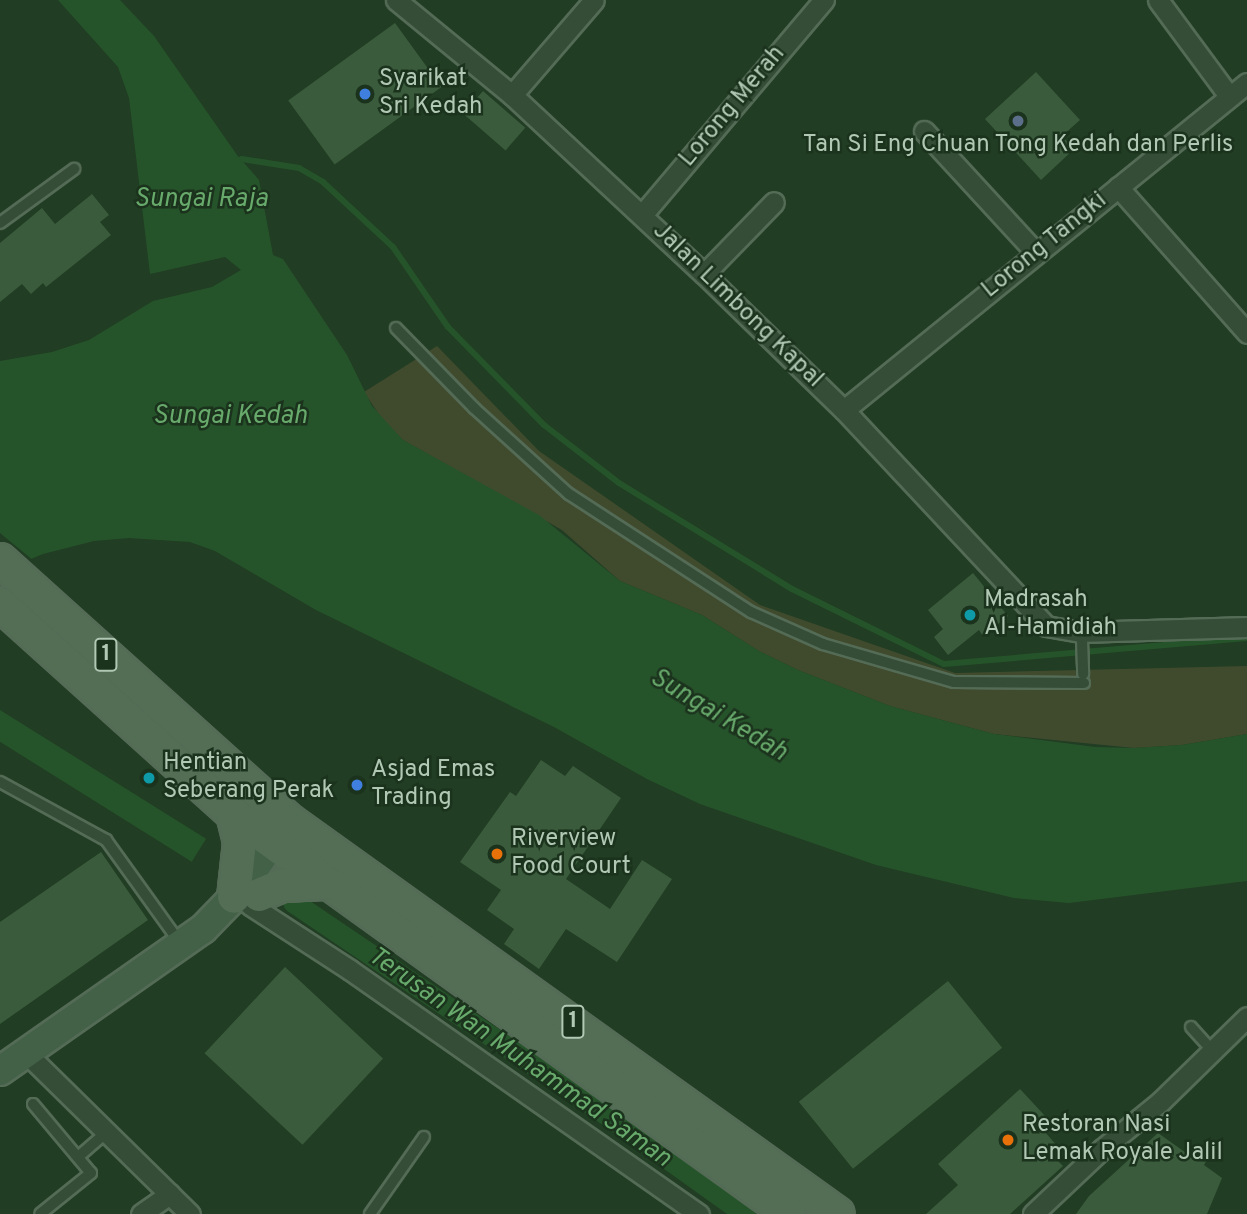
<!DOCTYPE html>
<style>
body{margin:0}
#map{position:relative;width:1247px;height:1214px;overflow:hidden;background:#213d23;font-family:Overpass,sans-serif}
div>[style]{position:absolute}
[style*='--x']{left:calc(var(--x)*1px);top:calc(var(--y)*1px);width:calc(var(--w)*1px);rotate:calc(var(--a)*1deg)}
.green>*{inset:0;background:#404b2e}
.water>*{inset:0;background:#26542a;transform-origin:0 0}
.pier>*{inset:0;background:#213d23}
.stream>*{height:6px;margin:-3px;padding:0 3px;transform-origin:3px;border-radius:3px;background:#26542a}
.canal>*{height:21px;margin:-10.5px;padding:0 10.5px;transform-origin:10.5px;border-radius:10.5px;background:#26542a}
.building>*{inset:0;background:#3a5c3c;transform-origin:0 0}
.roads{filter:drop-shadow(2px 0 #546b56) drop-shadow(-2px 0 #546b56) drop-shadow(0 2px #546b56) drop-shadow(0 -2px #546b56)}
.lane>*{height:10px;margin:-5px;padding:0 5px;transform-origin:5px;border-radius:5px;background:#354d37}
.street>*{height:19px;margin:-9.5px;padding:0 9.5px;transform-origin:9.5px;border-radius:9.5px;background:#354d37}
.secondary>*{height:28px;margin:-14px;padding:0 14px;transform-origin:14px;border-radius:14px;background:#436147}
.primary>*{height:32px;margin:-16px;padding:0 16px;transform-origin:16px;border-radius:16px;background:#536e55}
.dots>*{width:19px;height:19px;translate:-50% -50%;box-sizing:border-box;border:4px solid #1b321d;border-radius:50%}
span{translate:-50% -50%;white-space:nowrap;text-align:center;line-height:1.15;-webkit-text-stroke:5px #1b321d;paint-order:stroke}
.shield-label span{padding:2px 5px;background:#1b321d;border:2px solid;border-radius:5px;-webkit-text-stroke-width:0}
.shield-label{font-size:23px;color:#b1c9b4;font-weight:700}
.poi-label{font-size:24px;color:#b1c9b4}
.left{translate:0 -50%;text-align:left}
.street-label{font-size:24px;color:#b1c9b4}
.water-label{font-size:26px;color:#68aa6c;font-style:italic}
</style>
<div id="map">
<div class="green">
<i style="clip-path:polygon(437px 346px,539px 451px,760px 605px,955px 673px,1247px 666px,1247px 734px,1182px 745px,1134px 748px,994px 734px,890px 706px,798px 670px,759px 651px,702px 615px,620px 581px,562px 530px,403px 440px,384px 422px,364px 392px)"></i>
</div>
<div class="water">
<i style="clip-path:polygon(58px 0,120px 0,154px 36px,237px 155px,259px 180px,273px 255px,283px 259px,347px 355px,372px 406px,403px 440px,539px 515px,620px 581px,702px 615px,759px 651px,798px 670px,890px 706px,994px 734px,1095px 747px,1134px 748px,1182px 745px,1247px 734px,1247px 881px,1069px 903px,1014px 898px,876px 865px,700px 804px,647px 779px,554px 727px,316px 610px,215px 551px,190px 542px,129px 538px,94px 541px,43px 554px,0 572px,0 361px,52px 352px,89px 340px,153px 301px,212px 287px,241px 270px,225px 257px,150px 274px,129px 98px,118px 67px)"></i>
<i style="left:0;top:710px;width:243px;height:27px;rotate:32deg"></i>
</div>
<div class="pier">
<i style="clip-path:polygon(0 533px,34px 561px,0 576px)"></i>
</div>
<div class="stream">
<i style="--x:237;--y:161;--w:5;--a:-22"></i>
<i style="--x:242;--y:159;--w:58;--a:9"></i>
<i style="--x:299;--y:168;--w:28;--a:30"></i>
<i style="--x:323;--y:182;--w:96;--a:42.9"></i>
<i style="--x:393;--y:247;--w:97;--a:55.5"></i>
<i style="--x:448;--y:327;--w:137;--a:45.6"></i>
<i style="--x:544;--y:425;--w:95;--a:37.7"></i>
<i style="--x:619;--y:483;--w:203;--a:31.5"></i>
<i style="--x:792;--y:589;--w:169;--a:26.3"></i>
<i style="--x:944;--y:664;--w:304;--a:-4.9"></i>
</div>
<div class="canal">
<i style="--x:293;--y:902;--w:371;--a:34.1"></i>
<i style="--x:600;--y:1110;--w:178;--a:35.6"></i>
</div>
<div class="building">
<i style="left:395px;top:23px;width:79px;height:132px;rotate:54deg"></i>
<i style="clip-path:polygon(1036px 72px,1080px 120px,1062px 136px,1074px 149px,1041px 180px,985px 119px)"></i>
<i style="left:483px;top:91px;width:56px;height:30px;rotate:41deg"></i>
<i style="clip-path:polygon(92px 194px,109px 215px,100px 222px,111px 235px,46px 287px,43px 283px,31px 294px,22px 284px,0 302px,0 243px,42px 208px,55px 224px)"></i>
<i style="clip-path:polygon(973px 573px,1008px 616px,983px 636px,979px 630px,948px 655px,934px 637px,943px 629px,928px 610px)"></i>
<i style="clip-path:polygon(541px 760px,565px 776px,573px 766px,621px 798px,566px 879px,610px 909px,642px 860px,672px 879px,617px 962px,566px 929px,539px 969px,504px 944px,514px 929px,487px 910px,501px 890px,460px 862px,510px 792px,516px 796px)"></i>
<i style="clip-path:polygon(101px 852px,148px 920px,0 1024px,0 922px)"></i>
<i style="left:285px;top:967px;width:134px;height:118px;rotate:43deg"></i>
<i style="left:948px;top:981px;width:86px;height:192px;rotate:51deg"></i>
<i style="clip-path:polygon(1020px 1089px,1046px 1117px,1038px 1124px,1065px 1155px,1058px 1161px,1063px 1166px,1010px 1214px,926px 1214px,958px 1185px,938px 1164px)"></i>
<i style="clip-path:polygon(1158px 1133px,1189px 1155px,1195px 1146px,1209px 1156px,1204px 1165px,1222px 1178px,1207px 1214px,1076px 1214px,1089px 1196px)"></i>
</div>
<div class="roads">
<div class="lane">
<i style="--x:0;--y:223;--w:92;--a:-36.1"></i>
<i style="--x:396;--y:328;--w:112;--a:45.7"></i>
<i style="--x:474;--y:408;--w:128;--a:42.2"></i>
<i style="--x:569;--y:494;--w:217;--a:33"></i>
<i style="--x:751;--y:612;--w:79;--a:24"></i>
<i style="--x:823;--y:644;--w:136;--a:16.2"></i>
<i style="--x:954;--y:682;--w:130;--a:0.4"></i>
<i style="--x:1082;--y:640;--w:34;--a:88"></i>
<i style="--x:0;--y:782;--w:121;--a:28.7"></i>
<i style="--x:106;--y:840;--w:127;--a:54.3"></i>
<i style="--x:1191;--y:1027;--w:31;--a:48"></i>
<i style="--x:33;--y:1104;--w:90;--a:50"></i>
<i style="--x:91;--y:1173;--w:65;--a:141.2"></i>
<i style="--x:78;--y:1157;--w:37;--a:-41"></i>
<i style="--x:370;--y:1214;--w:94;--a:-55"></i>
</div>
<div class="street">
<i style="--x:396;--y:0;--w:150;--a:39.3"></i>
<i style="--x:512;--y:95;--w:262;--a:43"></i>
<i style="--x:704;--y:274;--w:195;--a:44.2"></i>
<i style="--x:844;--y:410;--w:296;--a:46.9"></i>
<i style="--x:1046;--y:626;--w:36;--a:10"></i>
<i style="--x:1081;--y:632;--w:166;--a:-1.7"></i>
<i style="--x:1158;--y:0;--w:119;--a:53.5"></i>
<i style="--x:512;--y:95;--w:125;--a:-49.2"></i>
<i style="--x:924;--y:131;--w:166;--a:47.4"></i>
<i style="--x:1118;--y:187;--w:195;--a:48.5"></i>
<i style="--x:642;--y:215;--w:282;--a:-49.8"></i>
<i style="--x:704;--y:274;--w:100;--a:-45.8"></i>
<i style="--x:844;--y:410;--w:519;--a:-39.06"></i>
<i style="--x:250;--y:905;--w:119;--a:33"></i>
<i style="--x:350;--y:970;--w:426;--a:35"></i>
<i style="--x:25;--y:1052;--w:231;--a:44.5"></i>
<i style="--x:141;--y:1214;--w:35;--a:-35"></i>
<i style="--x:1033;--y:1214;--w:95;--a:-43.3"></i>
<i style="--x:1102;--y:1149;--w:76;--a:-39.1"></i>
<i style="--x:1161;--y:1101;--w:120;--a:-44.3"></i>
</div>
<div class="secondary">
<i style="--x:0;--y:1071;--w:248;--a:-35"></i>
<i style="--x:203;--y:929;--w:45;--a:-45.9"></i>
<i style="--x:234;--y:897;--w:90;--a:-54.5"></i>
</div>
<div class="primary">
<i style="--x:0;--y:560;--w:390;--a:42"></i>
<i style="--x:290;--y:821;--w:674;--a:35.65"></i>
<i style="--x:0;--y:604;--w:314;--a:42"></i>
<i style="--x:233;--y:814;--w:685;--a:35.73"></i>
<i style="--x:233;--y:814;--w:29;--a:76"></i>
<i style="--x:240;--y:842;--w:55;--a:96.2"></i>
<i style="--x:259;--y:895;--w:26;--a:-23"></i>
<i style="--x:283;--y:885;--w:43;--a:-2.7"></i>
</div>
</div>
<div class="dots">
<i style="left:365px;top:94px;background:#3f7fe0"></i>
<i style="left:1018px;top:121px;background:#5c6f8a"></i>
<i style="left:970px;top:615px;background:#0f9aa8"></i>
<i style="left:149px;top:778px;background:#0f9aa8"></i>
<i style="left:357px;top:785px;background:#3f7fe0"></i>
<i style="left:497px;top:854px;background:#e8710a"></i>
<i style="left:1008px;top:1140px;background:#e8710a"></i>
</div>
<div class="shield-label">
<span style="left:106px;top:655px">1</span>
<span style="left:573px;top:1022px">1</span>
</div>
<div class="poi-label">
<span class="left" style="left:379px;top:94px">Syarikat<br>Sri Kedah</span>
<span style="left:1018px;top:146px">Tan Si Eng Chuan Tong Kedah dan Perlis</span>
<span class="left" style="left:984px;top:615px">Madrasah<br>Al-Hamidiah</span>
<span class="left" style="left:163px;top:778px">Hentian<br>Seberang Perak</span>
<span class="left" style="left:371px;top:785px">Asjad Emas<br>Trading</span>
<span class="left" style="left:511px;top:854px">Riverview<br>Food Court</span>
<span class="left" style="left:1022px;top:1140px">Restoran Nasi<br>Lemak Royale Jalil</span>
</div>
<div class="street-label">
<span style="left:733px;top:107px;rotate:-50deg">Lorong Merah</span>
<span style="left:1045px;top:246px;rotate:-39deg">Lorong Tangki</span>
<span style="left:737px;top:306px;rotate:44deg">Jalan Limbong Kapal</span>
</div>
<div class="water-label">
<span style="left:201px;top:200px">Sungai Raja</span>
<span style="left:230px;top:417px">Sungai Kedah</span>
<span style="left:718px;top:716px;rotate:31deg">Sungai Kedah</span>
<span style="left:519px;top:1058px;rotate:35deg">Terusan Wan Muhammad Saman</span>
</div>
</div>
